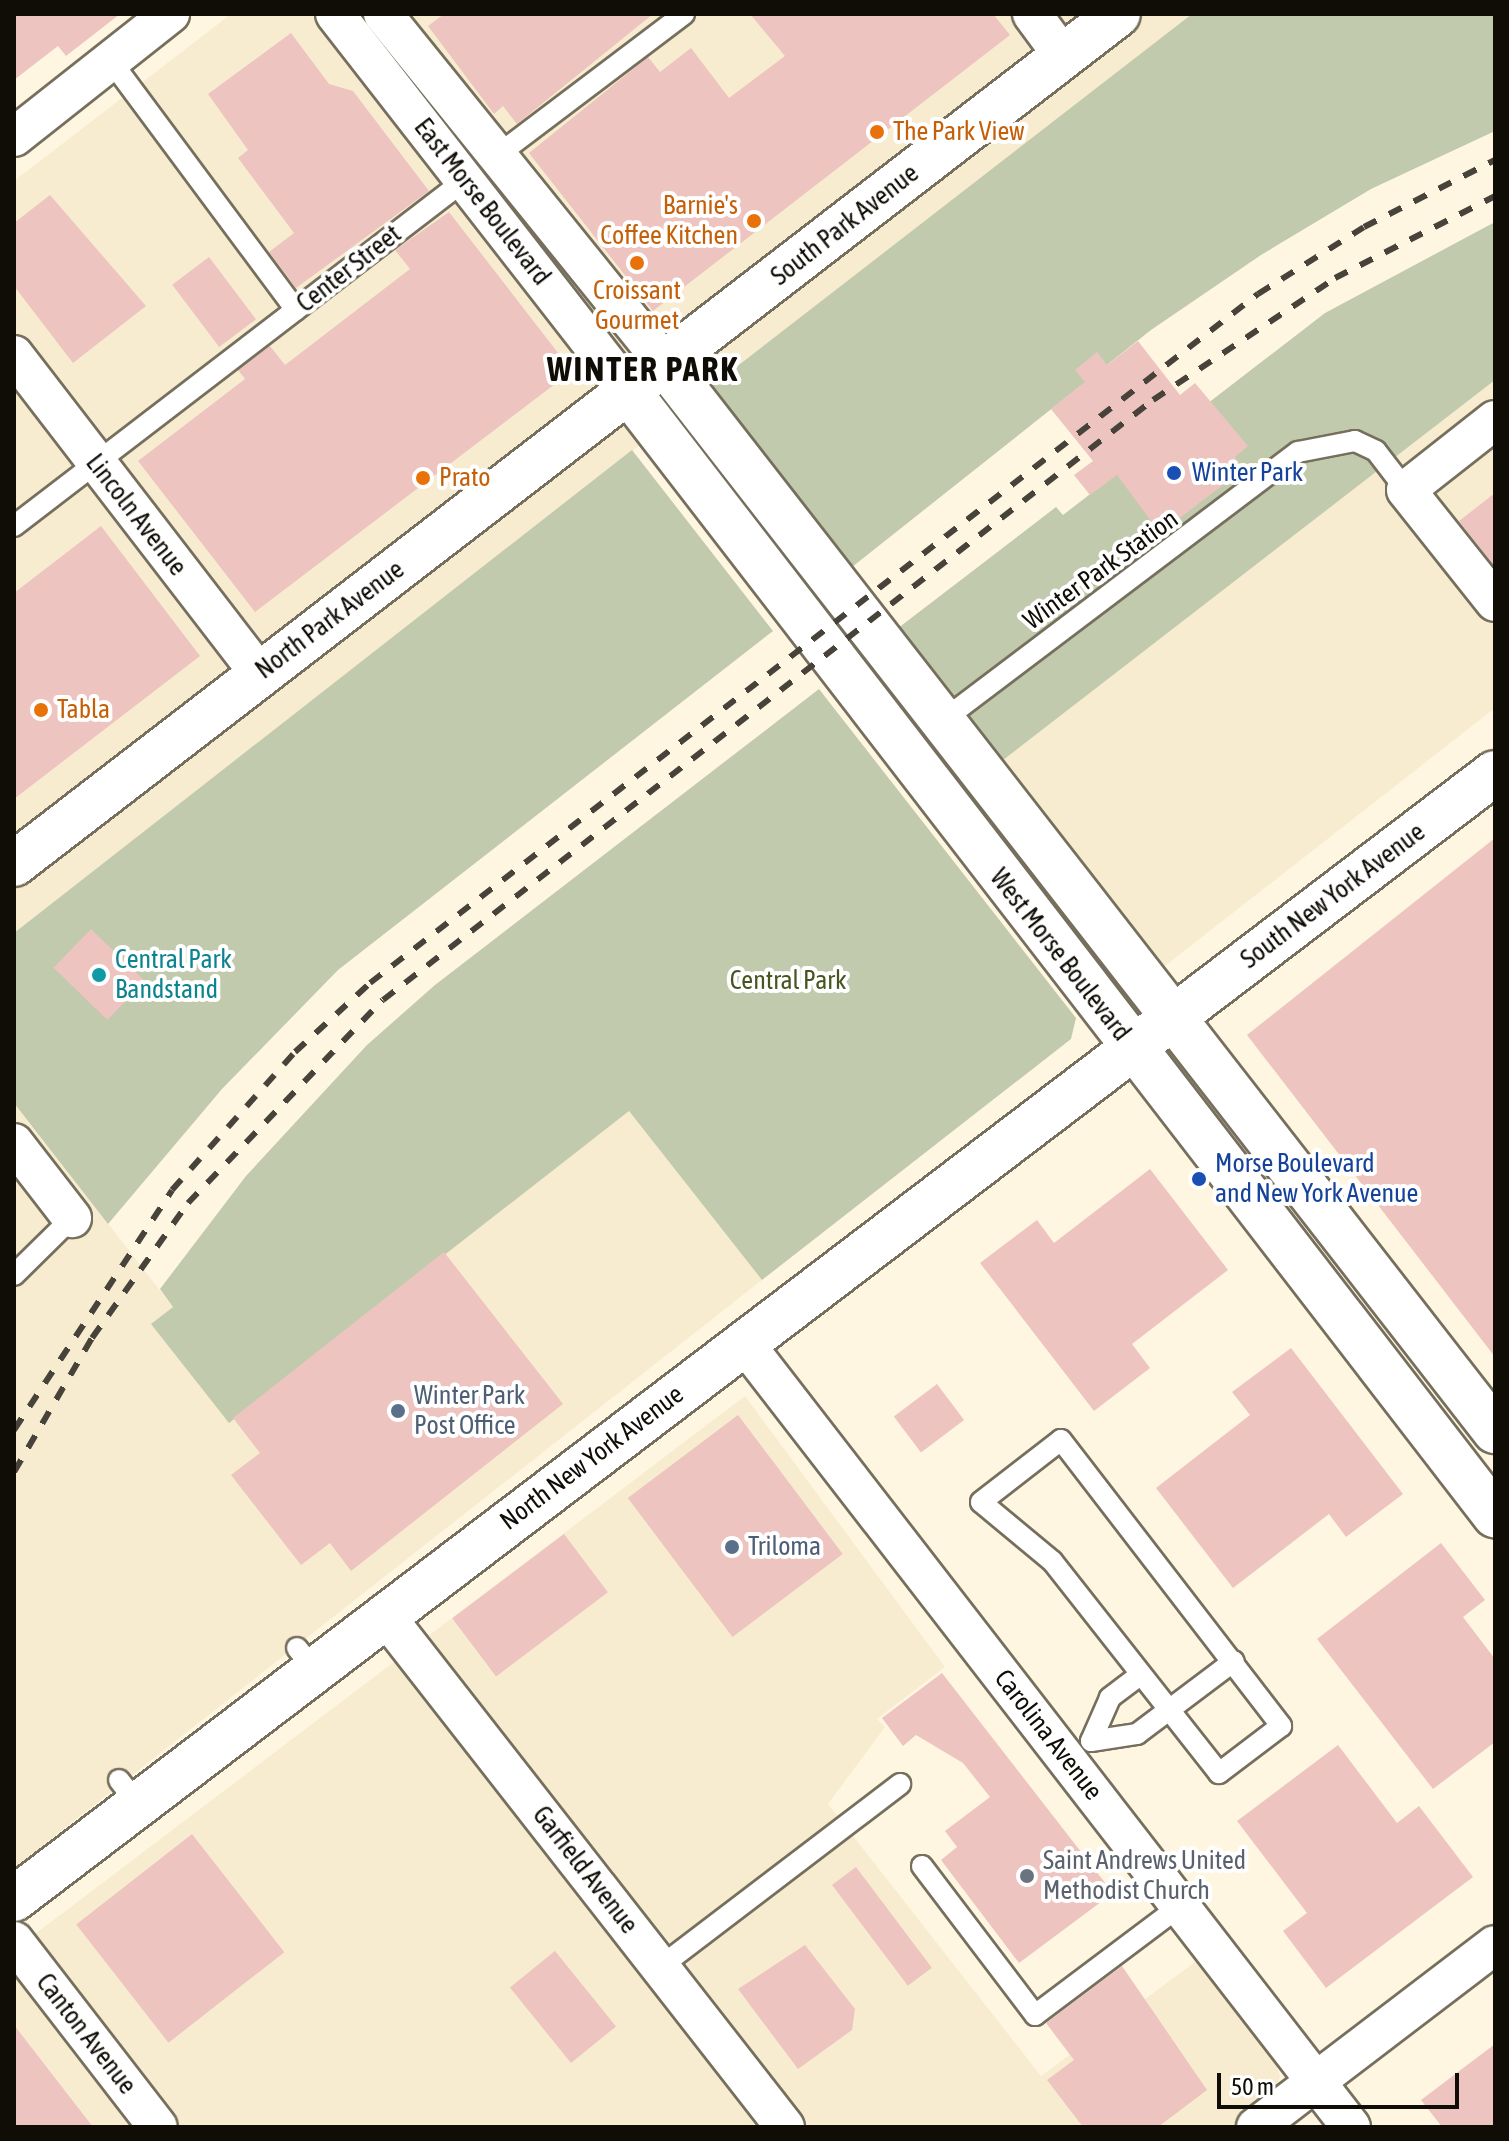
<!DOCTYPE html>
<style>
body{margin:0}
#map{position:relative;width:1509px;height:2141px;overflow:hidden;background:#fff6e1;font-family:"Asap Condensed",sans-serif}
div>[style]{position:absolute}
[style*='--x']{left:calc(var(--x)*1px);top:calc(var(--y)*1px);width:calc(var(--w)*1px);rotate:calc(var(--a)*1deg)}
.built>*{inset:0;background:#f7ecd0}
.green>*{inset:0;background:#c1caac}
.building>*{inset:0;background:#edc4bf;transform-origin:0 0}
.roads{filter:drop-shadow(2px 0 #766f5d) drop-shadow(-2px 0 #766f5d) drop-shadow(0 2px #766f5d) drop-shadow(0 -2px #766f5d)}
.service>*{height:20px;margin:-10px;padding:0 10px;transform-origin:10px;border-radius:10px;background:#fff}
.minor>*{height:38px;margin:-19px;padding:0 19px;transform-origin:19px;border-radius:19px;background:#fff}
.tertiary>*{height:44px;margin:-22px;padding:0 22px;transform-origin:22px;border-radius:22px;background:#fff}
.rail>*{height:6px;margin-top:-3px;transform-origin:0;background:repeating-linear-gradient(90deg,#48433a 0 14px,transparent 0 28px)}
.dots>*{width:22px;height:22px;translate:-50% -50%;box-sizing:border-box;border:4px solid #fff;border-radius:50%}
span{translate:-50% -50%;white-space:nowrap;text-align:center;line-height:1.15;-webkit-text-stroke:8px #fff;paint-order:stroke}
.food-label{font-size:26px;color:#c56008}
.left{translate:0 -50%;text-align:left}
.right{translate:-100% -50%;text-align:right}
.street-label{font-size:26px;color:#100d07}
.transit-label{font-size:26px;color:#164399}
.culture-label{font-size:26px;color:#0d838f}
.park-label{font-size:26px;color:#485521}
.service-label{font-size:26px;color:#4e5e75}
.worship-label{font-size:26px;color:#5b616d}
.district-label{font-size:34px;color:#100d07;font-weight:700;letter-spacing:2px}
.frame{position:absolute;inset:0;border:16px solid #100d07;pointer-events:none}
.scale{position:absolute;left:1217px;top:2073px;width:242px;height:36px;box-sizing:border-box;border:4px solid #100d07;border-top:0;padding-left:10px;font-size:24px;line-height:28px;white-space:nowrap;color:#100d07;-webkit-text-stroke:6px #fff;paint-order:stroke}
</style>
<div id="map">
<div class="built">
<i style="clip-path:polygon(231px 14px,1192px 14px,14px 933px,14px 181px)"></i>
<i style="clip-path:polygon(1495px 380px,1495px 708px,1156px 973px,994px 767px)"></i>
<i style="clip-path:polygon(14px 1103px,173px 1307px,152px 1324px,233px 1418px,629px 1111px,762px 1280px,14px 1868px)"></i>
<i style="clip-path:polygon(745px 1396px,945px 1667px,877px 1719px,885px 1727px,828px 1804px,1041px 2076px,1206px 1954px,1268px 2037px,1280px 2077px,1272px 2096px,1232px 2127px,14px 2127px,14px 1950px)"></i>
</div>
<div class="green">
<i style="clip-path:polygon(1192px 14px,1495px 14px,1495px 131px,1371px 189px,1261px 255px,1151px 330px,847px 571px,704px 392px)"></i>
<i style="clip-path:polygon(1495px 222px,1495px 380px,994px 767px,893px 632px,1056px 507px,1063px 515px,1325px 313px)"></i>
<i style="clip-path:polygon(632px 450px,773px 631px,338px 970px,222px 1089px,108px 1224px,14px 1103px,14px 933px)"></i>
<i style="clip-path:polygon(819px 689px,1076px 1018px,1071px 1039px,762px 1280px,629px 1111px,229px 1423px,151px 1324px,173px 1307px,160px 1289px,246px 1176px,367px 1045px,435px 985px)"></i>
</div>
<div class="building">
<i style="clip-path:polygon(14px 14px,120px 14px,66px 56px,58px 46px,14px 80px)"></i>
<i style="clip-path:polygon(444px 14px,653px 14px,517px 124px,503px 106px,494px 114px,428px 26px)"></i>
<i style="clip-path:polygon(750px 14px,993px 14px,1010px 35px,653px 311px,529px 153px,648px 57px,660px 72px,691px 48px,729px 98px,785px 56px)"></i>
<i style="clip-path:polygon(291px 33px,329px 84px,353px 91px,429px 191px,296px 288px,269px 252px,294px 233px,238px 158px,248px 150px,208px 94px)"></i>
<i style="clip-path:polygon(50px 195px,146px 306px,73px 363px,14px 286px,14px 223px)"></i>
<i style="clip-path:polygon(449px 212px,572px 371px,255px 612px,138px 461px,245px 379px,238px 370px,270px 346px,285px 365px,410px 269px,395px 250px)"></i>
<i style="left:209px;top:257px;width:78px;height:46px;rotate:53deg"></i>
<i style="clip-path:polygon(1138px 341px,1180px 395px,1195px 383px,1248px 446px,1235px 457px,1244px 469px,1160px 533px,1117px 475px,1090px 495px,1074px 475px,1093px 461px,1051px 409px,1085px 382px,1075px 370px,1097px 352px,1107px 365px)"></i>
<i style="clip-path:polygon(1495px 493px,1495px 567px,1459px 521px)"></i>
<i style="clip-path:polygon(101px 526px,200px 656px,14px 799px,14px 593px)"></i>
<i style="clip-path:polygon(1495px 838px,1495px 1357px,1247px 1035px)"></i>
<i style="left:91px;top:929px;width:75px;height:54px;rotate:44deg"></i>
<i style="clip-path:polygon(1150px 1169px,1228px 1270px,1132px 1344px,1150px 1368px,1094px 1411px,980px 1263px,1037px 1220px,1054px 1243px)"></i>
<i style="clip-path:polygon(444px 1252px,563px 1404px,351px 1571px,330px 1543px,301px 1565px,231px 1475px,260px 1453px,233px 1418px)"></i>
<i style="clip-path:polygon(1291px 1348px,1403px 1494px,1346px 1537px,1329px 1514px,1233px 1588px,1156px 1488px,1250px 1415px,1232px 1392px)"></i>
<i style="left:937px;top:1384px;width:45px;height:54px;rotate:53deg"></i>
<i style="left:738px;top:1415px;width:174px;height:138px;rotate:53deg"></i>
<i style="left:564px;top:1534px;width:73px;height:140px;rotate:53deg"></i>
<i style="clip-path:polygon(1441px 1543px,1485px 1600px,1463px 1617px,1495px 1659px,1495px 1742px,1433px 1789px,1317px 1639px)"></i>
<i style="clip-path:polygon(942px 1673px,1113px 1893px,1019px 1963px,941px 1860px,957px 1847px,945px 1831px,990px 1797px,963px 1763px,916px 1735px,903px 1746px,882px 1718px)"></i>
<i style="clip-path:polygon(1338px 1745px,1397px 1823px,1419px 1806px,1473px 1877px,1326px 1988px,1283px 1931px,1307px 1913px,1237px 1821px)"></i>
<i style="left:192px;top:1834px;width:150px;height:147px;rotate:52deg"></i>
<i style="left:856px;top:1867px;width:126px;height:30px;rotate:53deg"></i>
<i style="clip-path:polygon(805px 1945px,855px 2009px,852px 2030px,798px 2069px,738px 1989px)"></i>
<i style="left:555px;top:1951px;width:97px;height:58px;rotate:51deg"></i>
<i style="clip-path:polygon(1122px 1966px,1207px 2090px,1158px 2127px,1083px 2127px,1047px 2080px,1074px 2060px,1046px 2023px)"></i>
<i style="clip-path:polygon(14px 2025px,93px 2127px,14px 2127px)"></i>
<i style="clip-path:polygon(1495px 2044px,1495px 2127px,1442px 2127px,1421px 2100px)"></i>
</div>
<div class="roads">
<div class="service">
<i style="--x:111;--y:61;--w:310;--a:53.4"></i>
<i style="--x:495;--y:157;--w:237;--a:-37.1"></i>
<i style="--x:14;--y:526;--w:568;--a:-37.49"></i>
<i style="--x:938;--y:724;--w:451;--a:-37.1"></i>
<i style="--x:1298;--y:452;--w:58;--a:-10.9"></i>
<i style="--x:1355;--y:441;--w:23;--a:25"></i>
<i style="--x:1376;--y:451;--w:49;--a:52.4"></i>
<i style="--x:14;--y:1275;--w:81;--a:-44.5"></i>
<i style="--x:1061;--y:1440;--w:361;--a:52.4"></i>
<i style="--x:1281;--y:1726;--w:78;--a:142.8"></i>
<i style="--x:1219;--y:1773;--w:270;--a:-128.2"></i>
<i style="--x:1052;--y:1561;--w:92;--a:-140.3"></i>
<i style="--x:981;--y:1502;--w:101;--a:-37.8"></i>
<i style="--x:297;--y:1648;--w:26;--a:51"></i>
<i style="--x:1140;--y:1675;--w:38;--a:143"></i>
<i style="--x:1110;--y:1698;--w:47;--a:113.8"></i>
<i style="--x:1091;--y:1741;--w:47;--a:-8.7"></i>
<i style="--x:1137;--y:1734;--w:121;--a:-37"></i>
<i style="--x:119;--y:1780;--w:29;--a:52"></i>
<i style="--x:922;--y:1866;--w:187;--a:52.8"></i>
<i style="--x:1035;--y:2015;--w:181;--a:-36.9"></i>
<i style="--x:660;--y:1967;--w:302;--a:-37.3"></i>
</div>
<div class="minor">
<i style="--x:335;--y:14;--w:477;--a:52.1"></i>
<i style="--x:383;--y:14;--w:449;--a:51.1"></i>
<i style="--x:1032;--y:14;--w:52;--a:53.6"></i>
<i style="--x:14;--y:137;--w:199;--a:-38.3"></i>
<i style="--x:14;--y:355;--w:403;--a:52.4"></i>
<i style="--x:1495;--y:420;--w:113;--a:141.8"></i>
<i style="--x:1406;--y:490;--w:143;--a:51.5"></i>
<i style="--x:14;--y:1143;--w:95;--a:52.3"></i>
<i style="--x:745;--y:1344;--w:990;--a:52.26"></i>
<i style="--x:384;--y:1614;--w:651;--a:51.99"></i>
<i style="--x:14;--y:1941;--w:235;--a:52.3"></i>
<i style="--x:1256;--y:2127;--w:300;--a:-37.3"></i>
</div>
<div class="tertiary">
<i style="--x:665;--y:364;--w:1352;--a:52.12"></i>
<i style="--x:628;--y:391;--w:1420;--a:52.36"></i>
<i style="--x:14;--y:864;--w:1393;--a:-37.59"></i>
<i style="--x:14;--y:1899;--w:1860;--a:-37.25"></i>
</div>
</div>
<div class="rail">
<i style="--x:14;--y:1430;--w:287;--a:-56.6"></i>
<i style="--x:172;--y:1190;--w:185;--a:-48.3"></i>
<i style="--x:295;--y:1052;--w:102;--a:-42.6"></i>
<i style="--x:370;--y:983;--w:1124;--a:-37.81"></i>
<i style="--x:1258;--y:294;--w:125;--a:-32.3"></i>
<i style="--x:1364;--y:227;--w:147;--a:-27.1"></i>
<i style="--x:14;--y:1472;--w:155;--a:-59.8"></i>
<i style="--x:92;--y:1338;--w:166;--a:-54.6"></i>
<i style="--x:188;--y:1203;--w:281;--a:-46.2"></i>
<i style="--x:383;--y:1000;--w:976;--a:-37.93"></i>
<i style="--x:1153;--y:400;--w:219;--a:-33.8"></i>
<i style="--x:1335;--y:278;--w:180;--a:-27.1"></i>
</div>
<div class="dots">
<i style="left:877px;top:132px;background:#e8710a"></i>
<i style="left:754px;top:221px;background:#e8710a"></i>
<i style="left:637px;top:263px;background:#e8710a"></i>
<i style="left:1174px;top:473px;background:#1a4fb4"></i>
<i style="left:423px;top:478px;background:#e8710a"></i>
<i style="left:41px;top:710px;background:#e8710a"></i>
<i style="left:99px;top:975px;background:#0f9aa8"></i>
<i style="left:1199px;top:1179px;background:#1a4fb4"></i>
<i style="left:398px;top:1411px;background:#5c6f8a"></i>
<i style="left:732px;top:1547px;background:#5c6f8a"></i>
<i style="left:1027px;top:1876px;background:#6b7280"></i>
</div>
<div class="food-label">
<span class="left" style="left:893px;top:132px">The Park View</span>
<span class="right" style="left:738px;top:221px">Barnie's<br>Coffee Kitchen</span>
<span style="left:637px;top:306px">Croissant<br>Gourmet</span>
<span class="left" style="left:439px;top:478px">Prato</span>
<span class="left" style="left:57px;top:710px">Tabla</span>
</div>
<div class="street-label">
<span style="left:482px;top:202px;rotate:52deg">East Morse Boulevard</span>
<span style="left:845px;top:225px;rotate:-38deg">South Park Avenue</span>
<span style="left:349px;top:269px;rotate:-38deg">Center Street</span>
<span style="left:136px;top:515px;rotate:52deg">Lincoln Avenue</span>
<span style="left:1101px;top:570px;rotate:-36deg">Winter Park Station</span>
<span style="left:330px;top:620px;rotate:-37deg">North Park Avenue</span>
<span style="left:1333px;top:896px;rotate:-37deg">South New York Avenue</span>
<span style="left:1060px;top:955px;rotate:52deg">West Morse Boulevard</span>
<span style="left:592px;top:1458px;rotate:-37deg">North New York Avenue</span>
<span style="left:1048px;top:1735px;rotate:52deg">Carolina Avenue</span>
<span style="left:585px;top:1870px;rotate:52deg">Garfield Avenue</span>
<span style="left:86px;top:2034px;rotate:52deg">Canton Avenue</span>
</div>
<div class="transit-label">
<span class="left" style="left:1192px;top:473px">Winter Park</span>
<span class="left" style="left:1215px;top:1179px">Morse Boulevard<br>and New York Avenue</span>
</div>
<div class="culture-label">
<span class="left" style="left:115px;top:975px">Central Park<br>Bandstand</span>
</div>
<div class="park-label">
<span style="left:788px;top:981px">Central Park</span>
</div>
<div class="service-label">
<span class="left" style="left:414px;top:1411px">Winter Park<br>Post Office</span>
<span class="left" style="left:748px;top:1547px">Triloma</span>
</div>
<div class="worship-label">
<span class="left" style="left:1043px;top:1876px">Saint Andrews United<br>Methodist Church</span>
</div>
<div class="district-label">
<span style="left:643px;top:369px">WINTER PARK</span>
</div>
<div class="frame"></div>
<div class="scale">50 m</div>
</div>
